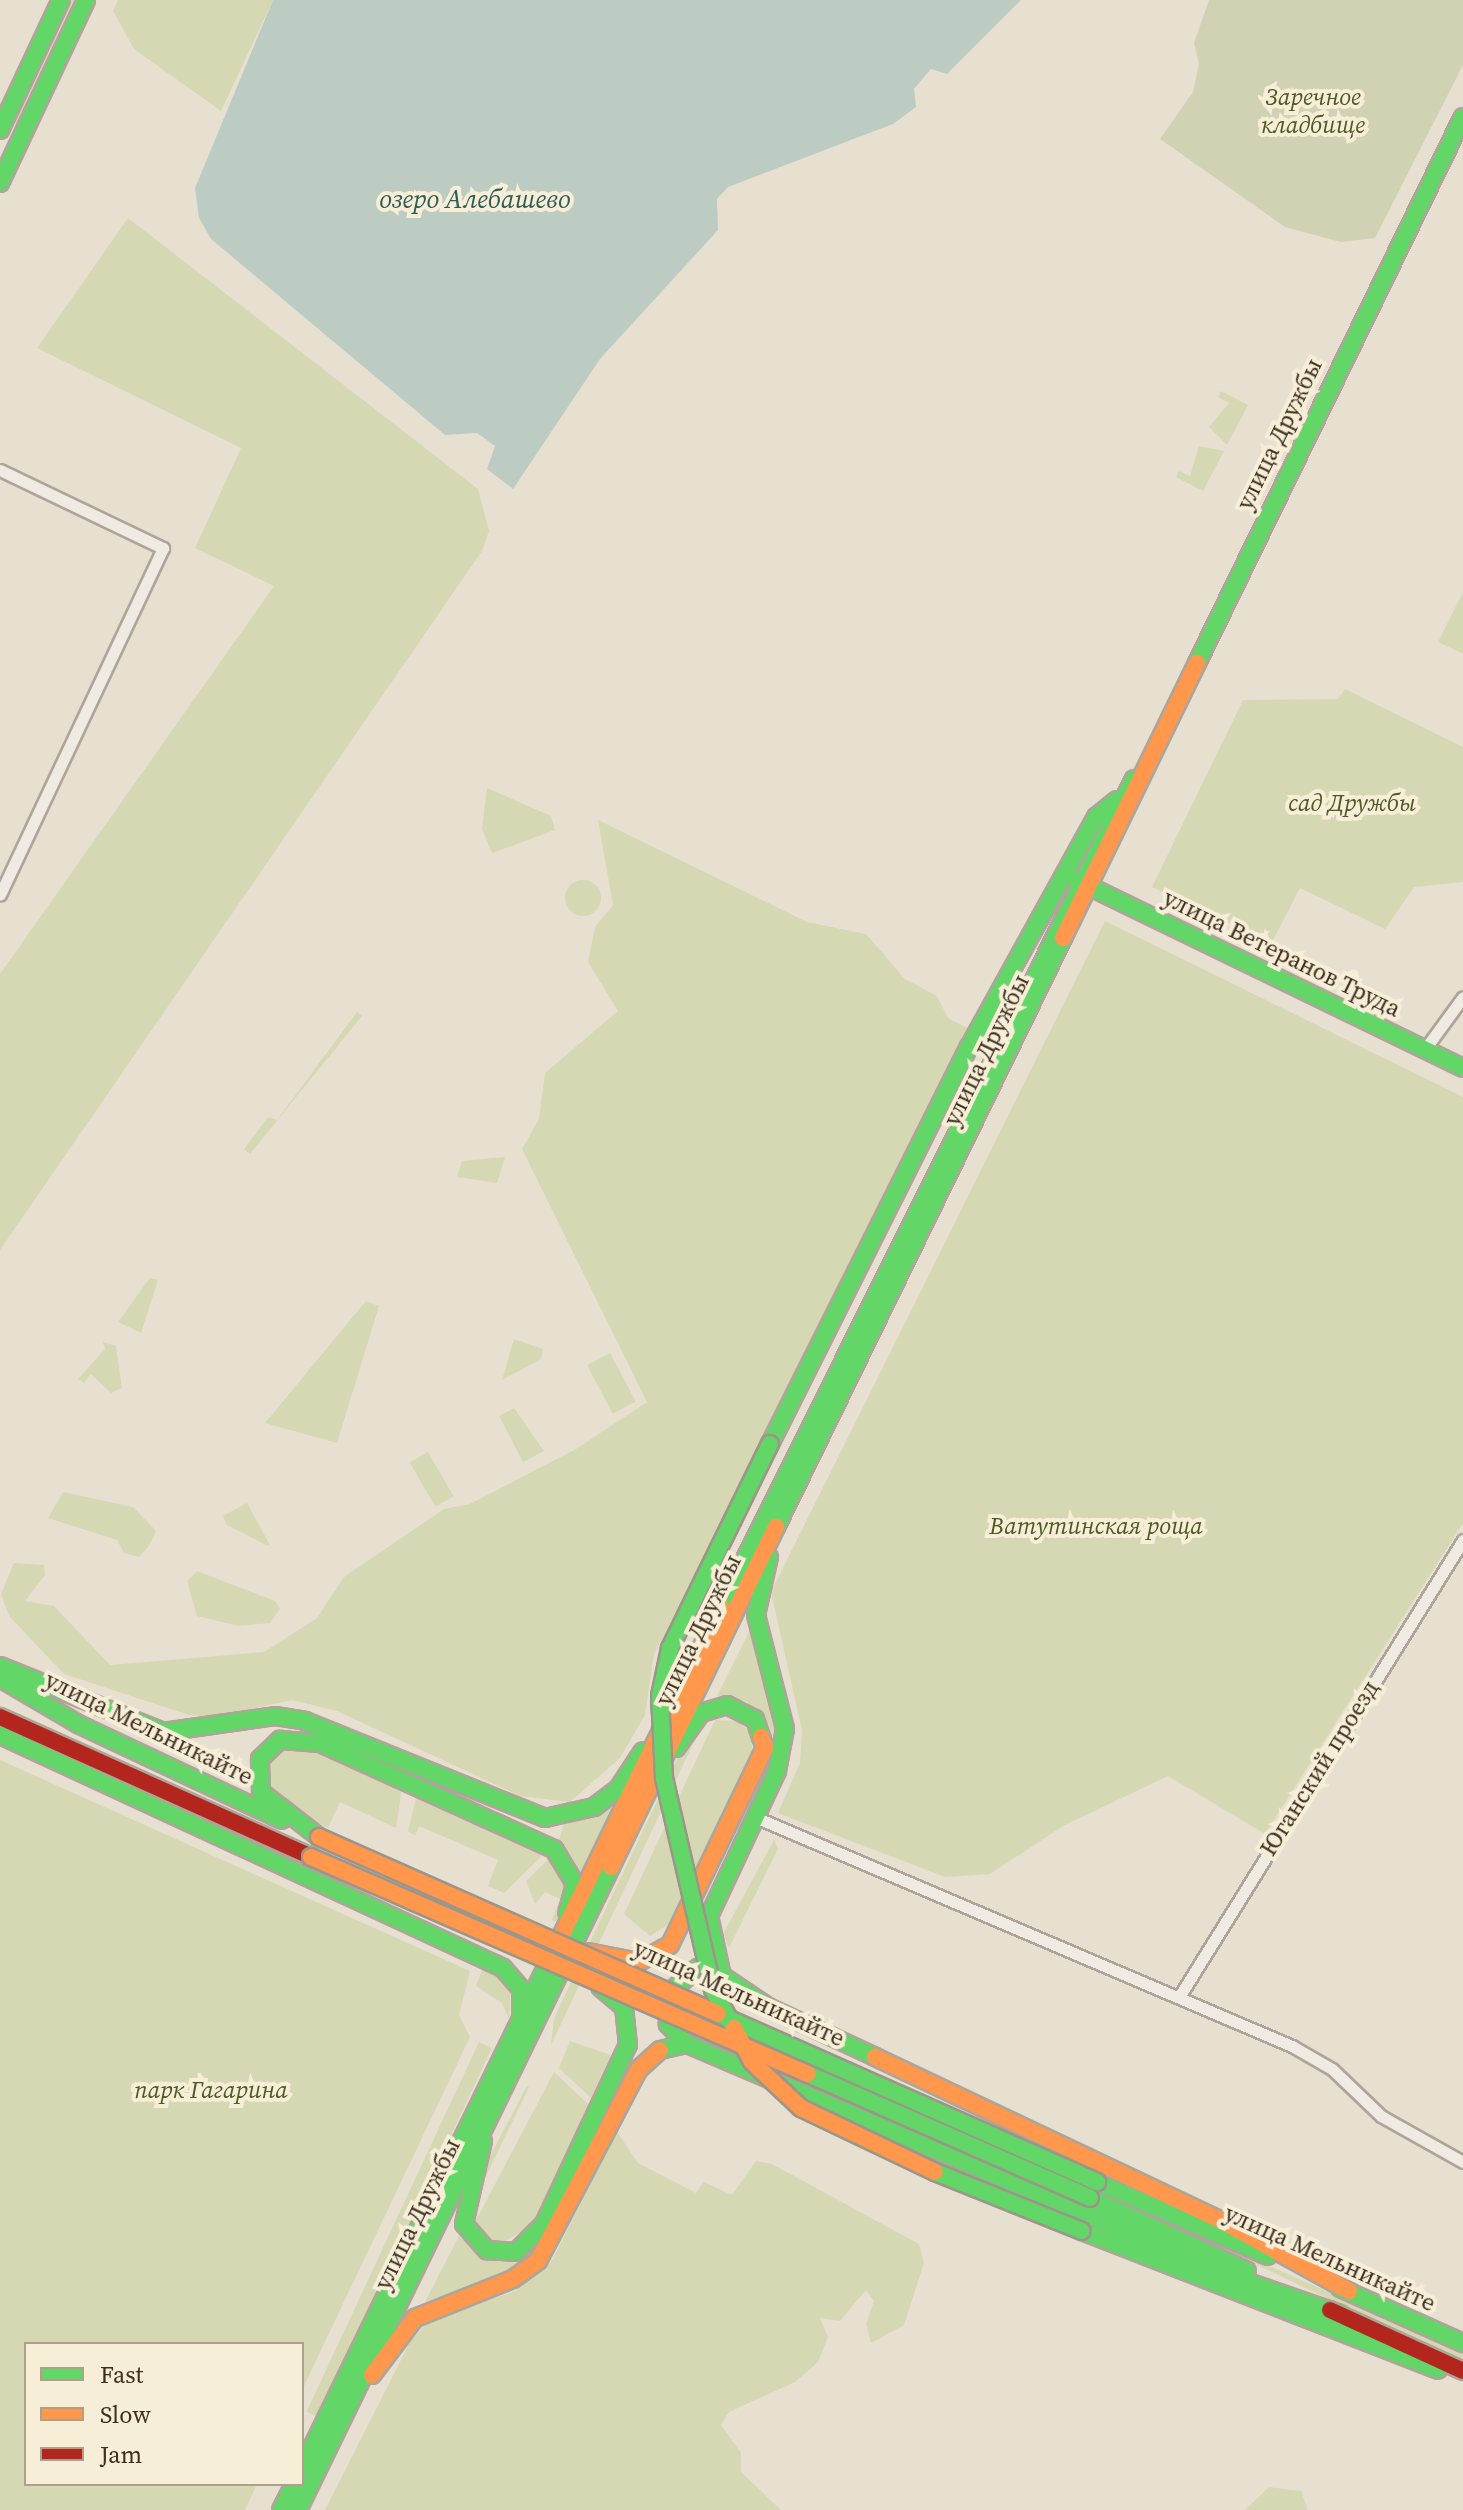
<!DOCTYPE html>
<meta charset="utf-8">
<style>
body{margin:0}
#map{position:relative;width:1463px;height:2510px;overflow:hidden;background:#e7e0d1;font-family:"Source Serif 4",serif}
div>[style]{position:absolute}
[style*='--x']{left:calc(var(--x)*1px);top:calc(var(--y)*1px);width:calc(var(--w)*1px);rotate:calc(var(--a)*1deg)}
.green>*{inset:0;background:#d6d7b3;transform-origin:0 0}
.round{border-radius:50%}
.cemetery>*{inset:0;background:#d1d1b3}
.water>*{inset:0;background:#bcccc2}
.roads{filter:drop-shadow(2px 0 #ada599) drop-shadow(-2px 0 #ada599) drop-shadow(0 2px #ada599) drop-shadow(0 -2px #ada599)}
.street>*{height:11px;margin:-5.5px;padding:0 5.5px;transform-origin:5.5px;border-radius:5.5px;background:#efebe3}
.fast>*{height:16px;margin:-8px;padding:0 8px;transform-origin:8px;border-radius:8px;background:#63d668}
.slow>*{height:16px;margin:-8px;padding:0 8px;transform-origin:8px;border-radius:8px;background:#ff974d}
.jam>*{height:16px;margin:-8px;padding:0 8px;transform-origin:8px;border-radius:8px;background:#b3261e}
.bridges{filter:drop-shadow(2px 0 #9c958a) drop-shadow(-2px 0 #9c958a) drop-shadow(0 2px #9c958a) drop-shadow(0 -2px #9c958a)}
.fast-bridge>*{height:16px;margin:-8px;padding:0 8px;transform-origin:8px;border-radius:8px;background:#63d668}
.slow-bridge>*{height:16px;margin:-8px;padding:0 8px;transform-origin:8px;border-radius:8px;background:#ff974d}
span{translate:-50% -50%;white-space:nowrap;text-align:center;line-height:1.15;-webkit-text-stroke:8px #f7eed8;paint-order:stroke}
.park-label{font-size:24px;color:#4d5a26;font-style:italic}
.street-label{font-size:24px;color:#3d2e20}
.water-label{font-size:26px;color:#2f5d5a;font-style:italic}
.legend{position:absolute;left:24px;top:2342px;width:280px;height:144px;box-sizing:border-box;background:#f7eed8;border:2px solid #ada18e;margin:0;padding:10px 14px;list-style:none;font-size:24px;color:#3d2e20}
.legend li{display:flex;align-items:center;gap:16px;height:40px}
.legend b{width:40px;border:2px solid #ada18e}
</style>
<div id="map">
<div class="green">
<i style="clip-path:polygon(68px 0,75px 0,20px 125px,11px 120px)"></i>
<i style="clip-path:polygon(118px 0,273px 0,221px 111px,134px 49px,113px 11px)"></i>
<i style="clip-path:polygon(128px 218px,478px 489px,489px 531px,482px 551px,0 1250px,0 974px,274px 586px,195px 548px,241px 448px,37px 348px)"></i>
<i style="clip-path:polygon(1221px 391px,1248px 405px,1227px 445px,1209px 427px,1229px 403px,1218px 397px)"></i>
<i style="clip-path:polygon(1199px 446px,1224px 451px,1203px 491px,1176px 477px,1179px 471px,1190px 476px)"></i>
<i style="clip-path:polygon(1462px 594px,1463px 594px,1463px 654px,1438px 642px)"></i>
<i style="clip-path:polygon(1345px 689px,1463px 747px,1463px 882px,1414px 887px,1385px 929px,1300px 888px,1271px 944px,1152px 887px,1243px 700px,1338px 699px)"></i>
<i style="clip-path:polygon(487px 788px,551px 816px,555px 830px,492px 853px,482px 829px)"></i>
<i style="clip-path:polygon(598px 820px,807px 922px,866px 934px,905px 979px,937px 996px,948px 1018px,971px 1030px,654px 1654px,645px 1715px,620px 1758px,570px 1802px,520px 1796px,337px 1711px,292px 1700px,217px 1717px,189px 1715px,64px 1674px,9px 1616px,1px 1594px,14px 1563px,44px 1565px,45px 1575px,25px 1601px,54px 1606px,110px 1665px,264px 1652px,317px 1618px,344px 1577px,444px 1509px,470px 1504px,576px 1449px,647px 1402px,522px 1149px,539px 1119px,545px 1073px,618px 1011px,588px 962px,595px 927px,613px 905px)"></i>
<i class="round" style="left:565px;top:880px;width:36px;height:36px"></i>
<i style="clip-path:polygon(1105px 921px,1463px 1097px,1463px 1523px,1265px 1834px,1168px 1776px,1063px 1826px,990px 1874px,945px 1877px,778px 1813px,800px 1763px,802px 1730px,771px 1592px)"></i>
<i style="clip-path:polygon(357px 1012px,362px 1016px,250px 1154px,244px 1149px,268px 1117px,277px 1120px)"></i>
<i style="clip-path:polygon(505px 1157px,497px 1183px,457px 1177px,462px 1161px)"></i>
<i style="clip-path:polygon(150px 1278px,158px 1280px,141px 1333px,118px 1322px)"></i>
<i style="clip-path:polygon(366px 1301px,379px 1306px,337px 1443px,265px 1423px)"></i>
<i style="clip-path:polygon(514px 1339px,543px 1349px,541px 1359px,502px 1380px)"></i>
<i style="clip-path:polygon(103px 1342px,116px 1346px,122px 1388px,111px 1393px,91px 1374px,84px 1383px,78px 1379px,105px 1349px)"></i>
<i style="left:610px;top:1353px;width:55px;height:26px;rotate:62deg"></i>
<i style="clip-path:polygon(514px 1408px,544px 1451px,523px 1462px,499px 1416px)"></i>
<i style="left:428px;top:1452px;width:51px;height:21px;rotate:60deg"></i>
<i style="clip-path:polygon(63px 1492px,133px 1507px,156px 1531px,149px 1546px,139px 1557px,124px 1553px,117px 1540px,48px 1518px)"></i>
<i style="clip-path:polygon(247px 1503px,270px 1545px,268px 1546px,227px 1525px,223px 1516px)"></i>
<i style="clip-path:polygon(197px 1571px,275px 1601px,280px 1609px,270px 1623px,239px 1626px,197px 1616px,187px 1581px)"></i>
<i style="clip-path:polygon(751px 1628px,775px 1706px,774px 1739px,746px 1701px,717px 1696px)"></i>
<i style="clip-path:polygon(706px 1716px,551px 2045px,554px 2018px,688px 1736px)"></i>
<i style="clip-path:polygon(715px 1720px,737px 1721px,749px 1731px,753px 1753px,669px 1924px,650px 1936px,624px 1914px)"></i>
<i style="clip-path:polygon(287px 1747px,332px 1755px,402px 1788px,396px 1828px,340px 1802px,328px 1828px,280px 1804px,264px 1771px)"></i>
<i style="clip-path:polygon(0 1760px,470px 1971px,459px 2015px,470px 2037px,302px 2390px,302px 2344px,26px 2344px,26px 2484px,257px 2484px,245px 2510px,0 2510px)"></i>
<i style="clip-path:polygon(624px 1790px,581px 1883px,558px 1843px,564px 1824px,599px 1811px)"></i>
<i style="clip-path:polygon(416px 1798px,426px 1799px,547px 1851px,504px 1893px,488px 1886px,498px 1860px,419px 1826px,415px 1836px,408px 1831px)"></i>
<i style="clip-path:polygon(774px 1840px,778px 1849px,729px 1948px,723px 1934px)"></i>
<i style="clip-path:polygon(552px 1856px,567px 1886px,557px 1922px,552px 1920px,560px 1899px,545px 1892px,535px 1904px,526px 1881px)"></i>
<i style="clip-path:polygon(483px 1967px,511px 1985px,509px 2019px,502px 2003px,476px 1986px)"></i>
<i style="clip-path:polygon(570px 2041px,611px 2055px,591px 2098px,559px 2068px)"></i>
<i style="left:479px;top:2042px;width:14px;height:408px;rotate:25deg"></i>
<i style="clip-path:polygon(554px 2072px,589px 2105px,533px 2225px,498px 2245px,473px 2226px)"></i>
<i style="clip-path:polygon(527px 2086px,529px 2087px,468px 2214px,471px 2192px)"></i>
<i style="clip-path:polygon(617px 2132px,638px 2163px,696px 2193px,704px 2182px,732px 2195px,756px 2161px,772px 2164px,919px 2244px,924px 2263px,904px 2325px,871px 2343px,866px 2324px,874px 2301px,866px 2290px,840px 2321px,820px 2318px,828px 2337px,818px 2362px,795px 2382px,729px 2412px,721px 2425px,741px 2453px,741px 2472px,781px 2510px,325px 2510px,410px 2342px,432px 2318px,516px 2291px,551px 2262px)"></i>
<i style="clip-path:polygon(1144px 2211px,1463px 2351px,1463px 2360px,1318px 2294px)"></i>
<i style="clip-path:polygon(459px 2236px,483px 2256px,521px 2258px,514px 2272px,425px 2302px)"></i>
<i style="clip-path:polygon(1269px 2487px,1301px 2491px,1308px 2510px,1245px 2510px)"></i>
</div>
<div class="cemetery">
<i style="clip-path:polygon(1209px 0,1463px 0,1463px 65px,1375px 238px,1341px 242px,1285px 227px,1160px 139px,1193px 92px,1199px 64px,1194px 43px)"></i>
</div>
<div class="water">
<i style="clip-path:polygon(273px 0,1021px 0,947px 74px,931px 69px,914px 89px,916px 107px,893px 124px,728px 187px,717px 199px,718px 230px,600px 359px,513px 489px,487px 469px,495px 446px,477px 433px,445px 435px,211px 239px,199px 218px,195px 188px)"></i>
</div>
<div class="roads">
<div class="street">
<i style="--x:0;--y:470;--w:181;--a:25.6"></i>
<i style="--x:163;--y:548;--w:383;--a:115.2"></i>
<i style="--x:1425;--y:1049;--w:64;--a:-53.8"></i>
<i style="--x:755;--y:1817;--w:584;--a:23.1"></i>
<i style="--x:1292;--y:2046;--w:46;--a:29.9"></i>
<i style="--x:1332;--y:2069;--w:68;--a:43.8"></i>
<i style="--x:1381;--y:2116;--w:94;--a:29.3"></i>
<i style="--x:1179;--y:1997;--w:538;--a:-58.14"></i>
</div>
<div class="fast">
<i style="--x:0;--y:130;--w:144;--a:-64.9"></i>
<i style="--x:0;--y:183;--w:202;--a:-64.8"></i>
<i style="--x:1197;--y:663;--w:607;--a:-64.03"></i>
<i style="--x:1076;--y:880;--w:430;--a:25.9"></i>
<i style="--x:770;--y:1444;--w:444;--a:-63.4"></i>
<i style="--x:969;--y:1047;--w:263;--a:-61.1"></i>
<i style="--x:1096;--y:817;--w:27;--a:-39"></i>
<i style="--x:776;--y:1527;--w:655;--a:-64.02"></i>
<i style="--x:769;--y:1557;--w:59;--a:102.6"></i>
<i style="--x:756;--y:1615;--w:118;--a:75.7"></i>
<i style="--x:785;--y:1729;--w:43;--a:100.8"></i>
<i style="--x:777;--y:1771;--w:160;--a:115.1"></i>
<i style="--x:709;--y:1916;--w:61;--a:77.8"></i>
<i style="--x:722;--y:1976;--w:55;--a:34"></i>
<i style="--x:768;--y:2007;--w:118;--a:25"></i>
<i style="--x:721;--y:1607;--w:925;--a:-63.49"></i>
<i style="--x:0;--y:1666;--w:176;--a:22"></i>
<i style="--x:163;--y:1732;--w:113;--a:-8.1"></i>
<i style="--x:275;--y:1716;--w:30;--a:9"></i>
<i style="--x:305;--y:1721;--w:259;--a:22"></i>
<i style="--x:545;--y:1818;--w:50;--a:-12.7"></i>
<i style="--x:594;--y:1807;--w:30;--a:-37"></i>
<i style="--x:618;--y:1789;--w:45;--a:-56.7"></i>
<i style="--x:0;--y:1678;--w:91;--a:30.5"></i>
<i style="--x:78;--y:1724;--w:225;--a:25.2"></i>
<i style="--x:0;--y:1735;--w:554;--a:24.85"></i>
<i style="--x:503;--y:1968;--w:28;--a:49"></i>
<i style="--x:521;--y:1989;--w:28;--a:90"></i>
<i style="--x:676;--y:1748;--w:43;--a:-54.5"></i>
<i style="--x:701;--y:1713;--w:27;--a:-17"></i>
<i style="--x:727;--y:1705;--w:31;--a:27"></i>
<i style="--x:755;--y:1719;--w:19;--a:72"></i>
<i style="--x:319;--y:1837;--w:73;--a:-142.2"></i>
<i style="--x:261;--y:1792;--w:33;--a:-92"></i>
<i style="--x:260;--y:1759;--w:28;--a:-44"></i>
<i style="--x:280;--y:1740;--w:40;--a:4.3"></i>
<i style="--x:320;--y:1743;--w:257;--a:24.4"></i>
<i style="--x:554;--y:1849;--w:41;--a:59"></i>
<i style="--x:575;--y:1884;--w:30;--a:105"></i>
<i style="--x:687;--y:2044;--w:28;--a:-134"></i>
<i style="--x:668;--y:2024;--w:32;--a:-86"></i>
<i style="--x:670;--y:1992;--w:37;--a:-41"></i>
<i style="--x:698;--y:1968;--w:23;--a:20"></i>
<i style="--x:660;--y:2050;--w:28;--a:-13"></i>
<i style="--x:687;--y:2044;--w:597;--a:23.09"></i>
<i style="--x:1236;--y:2278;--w:110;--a:19.1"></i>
<i style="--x:483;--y:2141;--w:85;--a:102.9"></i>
<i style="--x:464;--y:2224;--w:35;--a:49"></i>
<i style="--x:487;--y:2250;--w:29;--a:4"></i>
<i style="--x:516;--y:2252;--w:40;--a:-45"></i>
<i style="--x:544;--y:2224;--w:198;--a:-64.9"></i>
<i style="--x:628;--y:2045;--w:38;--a:-96"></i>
<i style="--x:624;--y:2007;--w:31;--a:-140"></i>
<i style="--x:1097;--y:2182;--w:186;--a:23.4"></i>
<i style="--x:1090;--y:2198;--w:173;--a:24.9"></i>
<i style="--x:1082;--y:2231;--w:382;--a:21.3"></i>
<i style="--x:1340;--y:2288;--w:135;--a:24.1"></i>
<i style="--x:302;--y:2468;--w:573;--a:-64.02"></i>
<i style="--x:281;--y:2510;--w:29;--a:-63"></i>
<i style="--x:298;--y:2510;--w:715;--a:-64.04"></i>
</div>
<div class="slow">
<i style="--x:1063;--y:938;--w:306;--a:-64"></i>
<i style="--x:611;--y:1867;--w:378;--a:-64.1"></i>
<i style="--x:588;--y:1952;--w:52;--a:11.1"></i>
<i style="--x:639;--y:1962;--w:35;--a:-29"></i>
<i style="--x:670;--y:1945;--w:219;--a:-64.3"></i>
<i style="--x:765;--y:1748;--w:12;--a:-110"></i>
<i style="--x:553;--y:1953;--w:385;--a:-64.1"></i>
<i style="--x:875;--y:2057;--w:386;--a:25.3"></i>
<i style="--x:1224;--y:2222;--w:143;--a:28.9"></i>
<i style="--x:372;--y:2375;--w:71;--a:-53"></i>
<i style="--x:415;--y:2318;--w:105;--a:-21.7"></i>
<i style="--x:513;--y:2279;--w:31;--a:-36"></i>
<i style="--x:538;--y:2261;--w:217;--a:-62.3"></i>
<i style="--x:639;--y:2069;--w:28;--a:-42"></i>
</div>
<div class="jam">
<i style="--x:0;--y:1717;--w:341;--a:24.2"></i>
<i style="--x:1330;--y:2310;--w:146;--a:24.6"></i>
</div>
</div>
<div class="bridges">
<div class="fast-bridge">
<i style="--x:718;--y:2014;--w:415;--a:23.9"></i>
<i style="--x:734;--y:2028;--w:43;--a:-118.9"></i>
<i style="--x:713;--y:1990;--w:218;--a:-103"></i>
<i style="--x:664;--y:1778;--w:82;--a:-92.8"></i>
<i style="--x:660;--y:1696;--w:49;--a:-78.2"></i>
<i style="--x:670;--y:1648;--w:227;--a:-63.9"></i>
<i style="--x:808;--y:2074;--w:308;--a:23.7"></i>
<i style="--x:935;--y:2172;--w:158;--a:21.9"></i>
</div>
<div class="slow-bridge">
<i style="--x:319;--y:1837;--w:436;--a:23.9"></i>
<i style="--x:311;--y:1857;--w:542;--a:23.59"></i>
<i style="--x:734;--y:2028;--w:38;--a:62"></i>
<i style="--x:752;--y:2062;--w:67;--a:43.2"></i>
<i style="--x:801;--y:2108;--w:148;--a:25.5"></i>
</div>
</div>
<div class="park-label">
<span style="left:1313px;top:111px">Заречное<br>кладбище</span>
<span style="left:1352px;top:803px">сад Дружбы</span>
<span style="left:1096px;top:1526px">Ватутинская роща</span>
<span style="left:211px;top:2090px">парк Гагарина</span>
</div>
<div class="street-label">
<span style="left:1279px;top:434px;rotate:-64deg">улица Дружбы</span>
<span style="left:1282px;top:953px;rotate:26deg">улица Ветеранов Труда</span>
<span style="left:986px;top:1050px;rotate:-64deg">улица Дружбы</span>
<span style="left:698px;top:1630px;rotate:-64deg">улица Дружбы</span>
<span style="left:149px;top:1728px;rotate:26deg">улица Мельникайте</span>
<span style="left:1319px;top:1768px;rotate:-58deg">Юганский проезд</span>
<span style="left:739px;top:1993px;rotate:24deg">улица Мельникайте</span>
<span style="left:417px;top:2214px;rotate:-64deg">улица Дружбы</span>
<span style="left:1330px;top:2258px;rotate:24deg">улица Мельникайте</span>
</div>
<div class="water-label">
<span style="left:475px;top:200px">озеро Алебашево</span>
</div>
<ul class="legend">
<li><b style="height:10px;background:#63d668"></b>Fast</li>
<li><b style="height:10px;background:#ff974d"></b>Slow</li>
<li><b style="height:10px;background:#b3261e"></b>Jam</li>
</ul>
</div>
